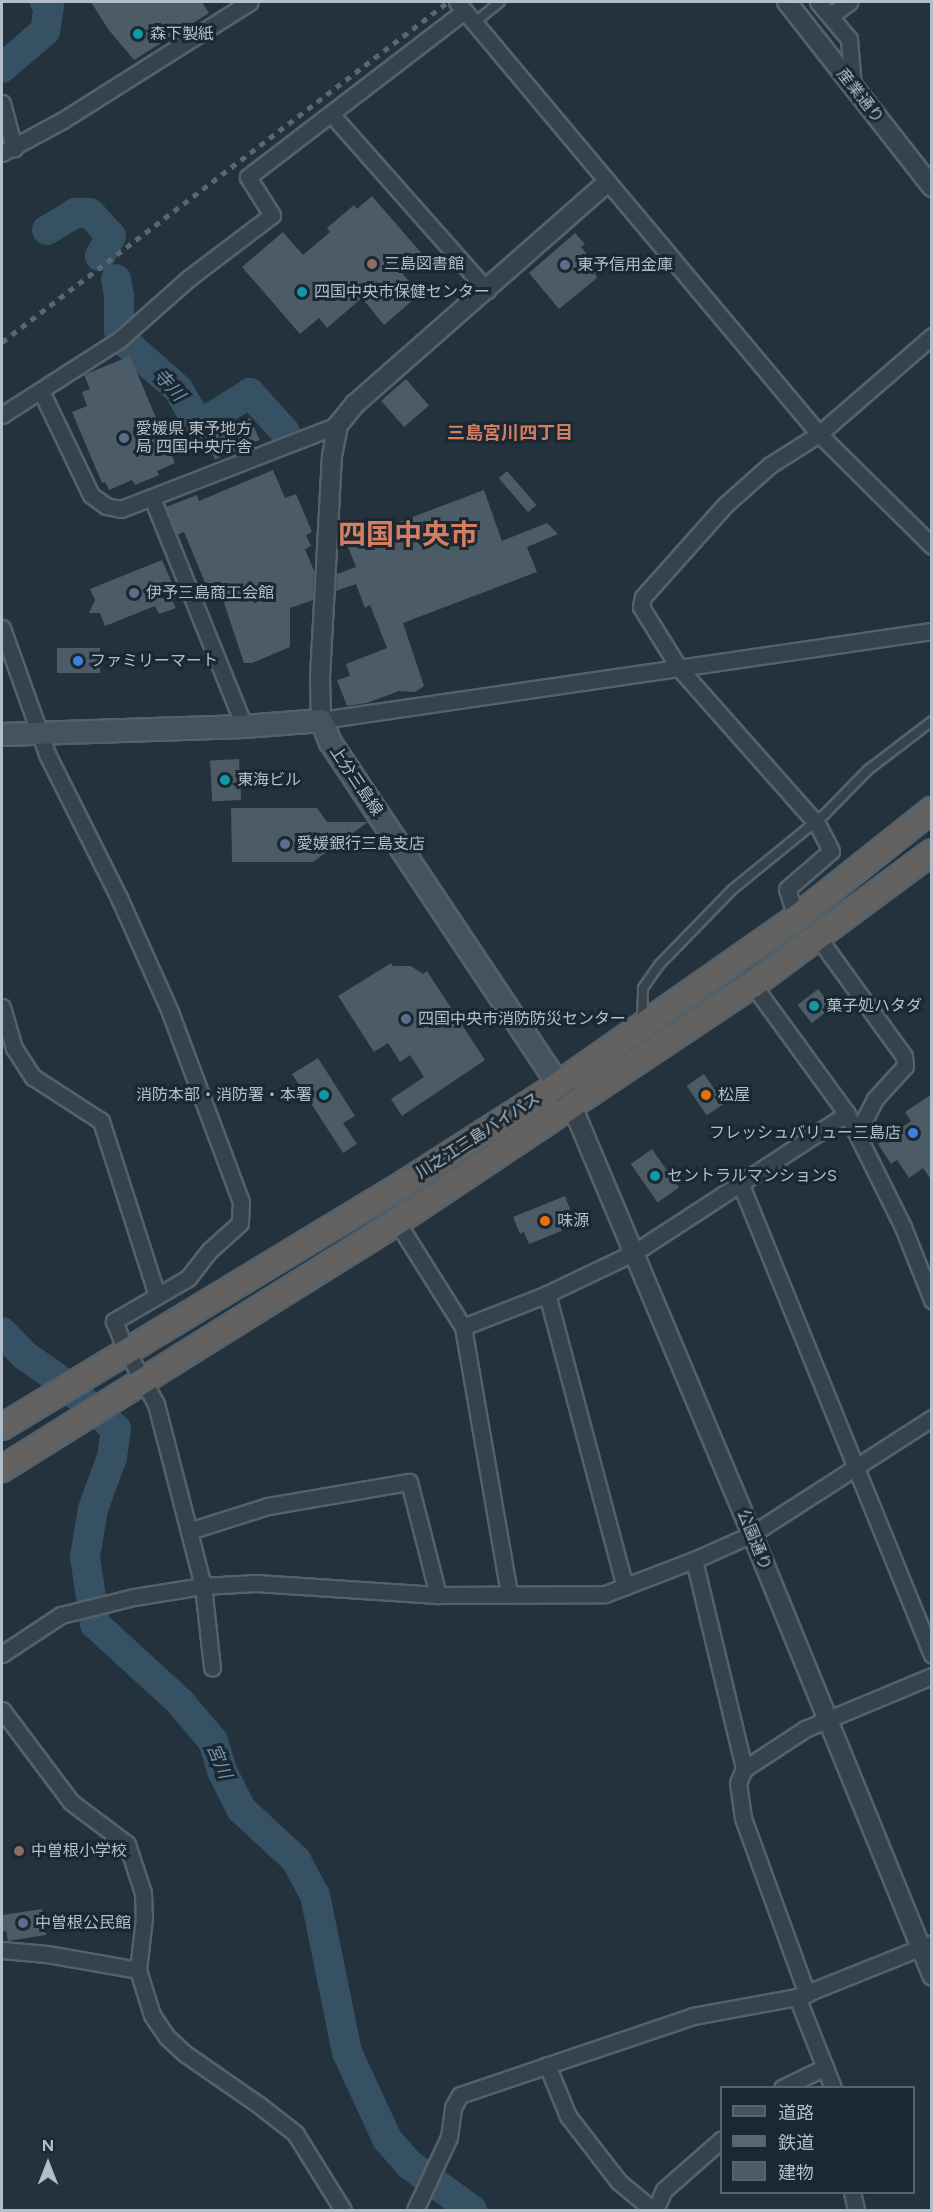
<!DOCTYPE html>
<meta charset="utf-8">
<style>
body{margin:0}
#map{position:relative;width:933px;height:2212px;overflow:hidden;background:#23323c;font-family:Figtree,"Noto Sans JP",sans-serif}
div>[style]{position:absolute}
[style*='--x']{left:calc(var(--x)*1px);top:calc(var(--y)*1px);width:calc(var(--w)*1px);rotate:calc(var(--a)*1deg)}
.river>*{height:30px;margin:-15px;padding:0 15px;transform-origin:15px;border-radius:15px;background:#365163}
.building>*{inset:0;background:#4b5c67;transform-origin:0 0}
.roads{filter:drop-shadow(2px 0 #55616a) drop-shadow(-2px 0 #55616a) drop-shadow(0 2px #55616a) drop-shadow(0 -2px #55616a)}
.service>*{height:8px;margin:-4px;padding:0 4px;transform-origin:4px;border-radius:4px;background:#36434c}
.minor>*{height:15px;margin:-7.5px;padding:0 7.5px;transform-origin:7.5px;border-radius:7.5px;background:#36434c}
.tertiary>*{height:18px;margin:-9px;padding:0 9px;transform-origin:9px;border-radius:9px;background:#36434c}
.secondary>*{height:21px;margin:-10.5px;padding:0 10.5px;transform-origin:10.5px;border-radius:10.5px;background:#44535f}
.trunk>*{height:24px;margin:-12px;padding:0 12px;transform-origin:12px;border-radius:12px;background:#636260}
.rail>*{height:4.5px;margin-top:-2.25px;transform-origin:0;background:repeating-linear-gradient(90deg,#586873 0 6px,transparent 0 12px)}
.dots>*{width:16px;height:16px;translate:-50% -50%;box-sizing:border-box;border:3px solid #1c2831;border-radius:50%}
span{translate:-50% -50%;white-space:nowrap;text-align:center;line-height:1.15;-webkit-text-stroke:6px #1c2831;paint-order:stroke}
.poi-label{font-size:16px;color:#b2bec8}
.left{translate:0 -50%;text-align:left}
.right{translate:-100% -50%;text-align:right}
.street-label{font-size:16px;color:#b2bec8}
.water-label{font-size:18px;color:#7195ab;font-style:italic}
.neighbourhood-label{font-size:18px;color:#d57d60;font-weight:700}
.town-label{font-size:28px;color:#d57d60;font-weight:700}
.frame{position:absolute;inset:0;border:3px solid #b2bec8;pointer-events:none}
.legend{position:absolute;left:720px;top:2086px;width:195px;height:108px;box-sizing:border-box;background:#1c2831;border:2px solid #58646d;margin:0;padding:8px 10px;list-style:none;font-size:18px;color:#b2bec8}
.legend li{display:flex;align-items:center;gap:12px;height:30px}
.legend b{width:30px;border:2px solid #58646d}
.north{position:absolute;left:18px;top:2134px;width:60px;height:60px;-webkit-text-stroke:4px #1c2831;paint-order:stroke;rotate:0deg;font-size:16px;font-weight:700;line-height:24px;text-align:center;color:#b2bec8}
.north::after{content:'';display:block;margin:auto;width:21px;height:27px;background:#b2bec8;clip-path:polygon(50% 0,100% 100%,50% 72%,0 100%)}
</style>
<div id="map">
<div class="river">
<i style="--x:2;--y:68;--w:57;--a:-40.7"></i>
<i style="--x:45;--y:31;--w:25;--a:-81"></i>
<i style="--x:49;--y:6;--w:6;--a:-135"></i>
<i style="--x:47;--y:230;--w:33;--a:-31"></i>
<i style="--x:75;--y:213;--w:15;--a:0"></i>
<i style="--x:90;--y:213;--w:31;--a:48"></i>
<i style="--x:111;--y:236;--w:23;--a:119"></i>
<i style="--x:116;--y:279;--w:17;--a:80"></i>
<i style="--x:119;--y:296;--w:35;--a:90"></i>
<i style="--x:119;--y:331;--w:15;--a:58"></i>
<i style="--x:127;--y:344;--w:68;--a:41.4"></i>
<i style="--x:178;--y:389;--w:42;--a:59.7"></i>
<i style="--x:199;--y:425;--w:60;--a:-32.1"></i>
<i style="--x:250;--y:393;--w:52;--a:48.1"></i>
<i style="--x:2;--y:1332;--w:32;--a:46"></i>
<i style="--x:24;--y:1355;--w:40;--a:34.9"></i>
<i style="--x:57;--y:1378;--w:78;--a:40.8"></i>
<i style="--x:116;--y:1429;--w:28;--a:98"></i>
<i style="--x:112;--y:1457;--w:55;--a:110.1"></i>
<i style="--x:93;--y:1509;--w:49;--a:99.5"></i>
<i style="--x:85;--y:1557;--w:68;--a:81.5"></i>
<i style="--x:95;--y:1624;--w:115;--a:42.5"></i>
<i style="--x:180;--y:1702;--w:51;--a:49.8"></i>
<i style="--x:213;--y:1741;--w:31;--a:73"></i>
<i style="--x:222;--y:1771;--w:42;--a:63.4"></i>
<i style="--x:241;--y:1809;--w:75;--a:42.8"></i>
<i style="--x:296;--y:1860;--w:40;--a:62"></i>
<i style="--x:315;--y:1895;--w:160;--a:78.5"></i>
<i style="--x:347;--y:2052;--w:96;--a:65.3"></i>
<i style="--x:387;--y:2139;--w:35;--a:49"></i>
<i style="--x:410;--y:2165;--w:77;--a:36"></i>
</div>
<div class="building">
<i style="clip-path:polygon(91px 2px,202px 2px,209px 13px,134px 60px,108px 29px)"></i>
<i style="clip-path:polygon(372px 196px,423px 255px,402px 273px,420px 294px,384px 325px,362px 298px,327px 328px,319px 318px,300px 334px,242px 267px,283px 232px,303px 255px,330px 232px,327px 228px,354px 205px,357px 209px)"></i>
<i style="clip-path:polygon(575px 233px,585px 244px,581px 247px,590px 258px,597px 278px,559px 309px,529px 273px)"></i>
<i style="clip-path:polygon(130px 356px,175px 463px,157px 471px,159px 475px,135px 485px,132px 480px,109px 490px,105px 482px,102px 483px,72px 412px,87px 406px,82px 392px,90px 389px,84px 375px)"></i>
<i style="left:406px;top:379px;width:35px;height:33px;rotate:49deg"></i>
<i style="left:250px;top:418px;width:24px;height:49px;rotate:66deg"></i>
<i style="clip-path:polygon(273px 470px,285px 498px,296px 494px,312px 532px,306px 535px,311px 546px,305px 549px,314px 571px,313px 600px,290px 608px,290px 647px,252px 663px,244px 663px,219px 588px,209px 592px,184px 532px,177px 535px,166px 507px,197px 495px,199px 501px)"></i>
<i style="left:507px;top:471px;width:45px;height:11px;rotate:49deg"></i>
<i style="clip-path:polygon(484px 490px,502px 541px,547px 523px,558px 534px,527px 547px,537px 572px,403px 623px,424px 686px,415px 692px,399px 691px,367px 703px,347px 706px,337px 680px,350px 676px,346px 664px,387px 648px,370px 605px,365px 608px,356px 584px,336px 591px,337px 574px,356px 567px,346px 542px)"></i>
<i style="clip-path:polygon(162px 560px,178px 597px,172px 600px,176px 608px,159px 614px,155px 606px,105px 626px,100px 613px,89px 613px,95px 600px,90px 589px)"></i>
<i style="left:57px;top:648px;width:43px;height:25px"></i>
<i style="left:239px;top:759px;width:41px;height:29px;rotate:87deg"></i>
<i style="clip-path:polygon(231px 808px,317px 808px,327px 822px,368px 822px,313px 862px,232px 862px)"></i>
<i style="clip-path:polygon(391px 963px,393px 966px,411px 966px,423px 974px,427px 971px,485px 1060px,402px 1116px,391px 1099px,424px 1077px,410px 1055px,400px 1062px,388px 1043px,374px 1052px,338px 996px)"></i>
<i style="left:818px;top:989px;width:23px;height:26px;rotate:52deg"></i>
<i style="clip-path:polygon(318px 1058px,355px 1116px,343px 1123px,357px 1144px,343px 1153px,292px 1074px)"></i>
<i style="left:704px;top:1074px;width:36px;height:21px;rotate:56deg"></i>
<i style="clip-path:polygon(932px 1094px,932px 1181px,923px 1168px,909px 1178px,897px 1160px,891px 1164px,878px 1144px,911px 1121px,905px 1112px)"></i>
<i style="left:652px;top:1149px;width:47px;height:26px;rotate:55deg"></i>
<i style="clip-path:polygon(565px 1196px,576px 1225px,529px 1244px,524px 1232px,520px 1234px,513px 1217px)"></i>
<i style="clip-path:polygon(42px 1909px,46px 1935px,8px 1941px,6px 1931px,2px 1932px,2px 1915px)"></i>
</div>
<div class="roads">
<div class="service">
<i style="--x:474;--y:23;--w:33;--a:-39"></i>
<i style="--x:642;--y:1021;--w:33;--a:-88"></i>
<i style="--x:643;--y:988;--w:28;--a:-55"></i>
<i style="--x:659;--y:965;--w:106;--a:-45.8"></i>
<i style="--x:733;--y:889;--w:119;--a:-39.2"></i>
<i style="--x:825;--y:814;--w:62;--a:-45.7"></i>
<i style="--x:868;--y:770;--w:81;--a:-37.4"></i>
</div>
<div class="minor">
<i style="--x:457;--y:2;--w:564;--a:50.04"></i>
<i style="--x:819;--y:434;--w:159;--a:44.7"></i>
<i style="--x:818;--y:2;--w:48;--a:50"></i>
<i style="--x:849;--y:39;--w:48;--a:85.2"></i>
<i style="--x:830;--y:16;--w:24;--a:-36"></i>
<i style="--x:2;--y:103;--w:47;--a:75.1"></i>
<i style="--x:332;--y:115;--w:234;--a:48.5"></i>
<i style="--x:2;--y:153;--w:69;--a:-28.4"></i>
<i style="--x:63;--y:120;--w:221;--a:-32.3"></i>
<i style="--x:41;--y:391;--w:115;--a:64.3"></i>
<i style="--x:91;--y:495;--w:19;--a:36"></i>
<i style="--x:106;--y:506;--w:15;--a:11"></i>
<i style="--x:121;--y:509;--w:233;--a:-21.2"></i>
<i style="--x:2;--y:415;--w:139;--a:-32.7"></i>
<i style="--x:119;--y:340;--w:94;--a:-41.5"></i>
<i style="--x:189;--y:278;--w:104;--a:-37.2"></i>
<i style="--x:272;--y:215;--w:45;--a:-122.3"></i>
<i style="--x:248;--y:177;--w:272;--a:-37.5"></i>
<i style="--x:152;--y:498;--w:246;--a:68"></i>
<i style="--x:2;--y:628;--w:134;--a:70.3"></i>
<i style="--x:47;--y:754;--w:163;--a:63.4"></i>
<i style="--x:120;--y:900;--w:123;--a:65.9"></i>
<i style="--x:170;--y:1012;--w:203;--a:69.5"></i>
<i style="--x:241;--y:1202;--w:21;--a:93"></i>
<i style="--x:240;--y:1223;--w:42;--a:137.9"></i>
<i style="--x:209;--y:1251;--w:34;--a:128"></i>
<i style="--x:188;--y:1278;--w:86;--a:149.8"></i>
<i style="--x:114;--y:1321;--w:31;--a:68"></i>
<i style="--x:126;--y:1350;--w:62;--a:60.9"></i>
<i style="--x:156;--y:1404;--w:188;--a:75.5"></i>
<i style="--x:203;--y:1586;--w:82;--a:83.7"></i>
<i style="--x:321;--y:720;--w:617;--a:-8.29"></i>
<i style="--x:796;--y:918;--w:30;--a:-107"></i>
<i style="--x:787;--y:889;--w:58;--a:-40.8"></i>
<i style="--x:831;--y:851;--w:30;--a:-117"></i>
<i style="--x:817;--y:824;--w:208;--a:-131.5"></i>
<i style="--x:679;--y:668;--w:72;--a:-121.9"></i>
<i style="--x:641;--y:607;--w:10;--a:-79"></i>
<i style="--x:643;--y:597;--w:123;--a:-48.3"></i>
<i style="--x:725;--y:505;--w:60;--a:-41.6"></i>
<i style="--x:770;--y:465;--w:58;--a:-32.3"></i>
<i style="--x:819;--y:434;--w:150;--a:-40.9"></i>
<i style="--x:817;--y:936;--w:148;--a:54.1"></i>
<i style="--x:904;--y:1056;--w:10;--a:84"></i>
<i style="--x:905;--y:1066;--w:45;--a:132.3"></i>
<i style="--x:875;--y:1099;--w:39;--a:117"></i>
<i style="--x:753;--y:985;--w:160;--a:53.9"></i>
<i style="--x:847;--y:1114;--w:126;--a:63.6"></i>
<i style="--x:903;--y:1227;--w:79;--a:68.3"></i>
<i style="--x:2;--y:1007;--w:43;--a:73.7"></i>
<i style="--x:14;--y:1048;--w:35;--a:57"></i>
<i style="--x:33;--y:1077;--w:81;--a:32.9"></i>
<i style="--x:101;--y:1121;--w:183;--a:72.2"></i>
<i style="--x:741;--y:1185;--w:507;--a:67.88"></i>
<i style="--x:397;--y:1222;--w:124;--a:57.8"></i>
<i style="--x:463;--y:1327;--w:271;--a:80.2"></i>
<i style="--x:547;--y:1294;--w:303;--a:75.1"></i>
<i style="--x:463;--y:1327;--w:90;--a:-21.4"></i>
<i style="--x:547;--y:1294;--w:98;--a:-25.5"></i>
<i style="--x:635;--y:1252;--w:253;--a:-33.1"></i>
<i style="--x:189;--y:1531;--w:83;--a:-17.6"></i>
<i style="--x:268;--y:1506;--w:143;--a:-9.7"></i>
<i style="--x:409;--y:1482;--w:117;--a:75.6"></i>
<i style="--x:694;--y:1560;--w:215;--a:76.5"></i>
<i style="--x:2;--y:1654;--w:71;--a:-33.5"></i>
<i style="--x:61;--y:1615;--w:75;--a:-13.9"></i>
<i style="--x:134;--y:1597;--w:70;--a:-9.1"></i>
<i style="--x:203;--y:1586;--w:53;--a:-3.2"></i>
<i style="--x:256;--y:1583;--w:182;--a:3.8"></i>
<i style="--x:438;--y:1595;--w:167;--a:-0.3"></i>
<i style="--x:605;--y:1594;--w:95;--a:-20.9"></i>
<i style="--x:694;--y:1560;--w:64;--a:-24.1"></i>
<i style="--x:752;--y:1534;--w:214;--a:-32.8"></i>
<i style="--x:2;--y:1710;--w:115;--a:53.1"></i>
<i style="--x:71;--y:1802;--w:70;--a:36.9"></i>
<i style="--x:127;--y:1844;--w:52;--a:71.9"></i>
<i style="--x:143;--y:1893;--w:25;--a:88"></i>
<i style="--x:144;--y:1918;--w:52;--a:96.6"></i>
<i style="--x:138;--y:1970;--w:47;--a:72.7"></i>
<i style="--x:152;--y:2015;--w:27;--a:56"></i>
<i style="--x:167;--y:2037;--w:23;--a:43"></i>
<i style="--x:184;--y:2053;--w:91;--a:34.7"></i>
<i style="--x:259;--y:2105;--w:46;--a:37.9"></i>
<i style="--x:295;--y:2133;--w:91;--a:58.1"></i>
<i style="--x:2;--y:1950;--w:45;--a:5.1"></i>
<i style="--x:47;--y:1954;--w:92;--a:10"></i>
<i style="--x:807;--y:1994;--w:187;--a:-110"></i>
<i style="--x:743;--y:1818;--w:35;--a:-98"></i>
<i style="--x:738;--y:1783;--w:15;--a:-67"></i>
<i style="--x:744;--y:1769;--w:73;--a:-33.3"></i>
<i style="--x:805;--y:1729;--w:138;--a:-22.7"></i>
<i style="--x:797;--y:1997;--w:98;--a:68.4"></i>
<i style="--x:547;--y:2065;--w:55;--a:67.6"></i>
<i style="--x:568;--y:2116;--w:83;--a:52.3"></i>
<i style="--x:619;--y:2182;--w:44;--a:39.5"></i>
<i style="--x:782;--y:2088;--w:48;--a:-26"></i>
<i style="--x:852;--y:2192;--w:18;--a:77"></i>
<i style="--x:415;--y:2210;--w:81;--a:-65"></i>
<i style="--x:449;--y:2137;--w:30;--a:-82"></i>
<i style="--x:453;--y:2107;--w:14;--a:-60"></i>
<i style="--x:460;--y:2095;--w:246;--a:-18.7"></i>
<i style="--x:693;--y:2016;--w:106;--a:-10.4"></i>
<i style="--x:797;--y:1997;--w:145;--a:-21.8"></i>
<i style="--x:655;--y:2210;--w:22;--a:-66"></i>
<i style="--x:664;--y:2190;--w:77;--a:-41.3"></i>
</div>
<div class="tertiary">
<i style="--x:787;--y:2;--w:235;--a:51.9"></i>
<i style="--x:321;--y:720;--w:43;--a:-91.3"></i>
<i style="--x:320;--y:677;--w:221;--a:-86.9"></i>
<i style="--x:332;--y:456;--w:32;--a:-79"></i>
<i style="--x:338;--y:425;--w:27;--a:-51"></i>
<i style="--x:355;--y:404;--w:335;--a:-41.3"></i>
<i style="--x:572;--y:1106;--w:464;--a:67.2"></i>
<i style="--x:752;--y:1534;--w:477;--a:67.8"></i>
</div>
<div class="secondary">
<i style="--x:2;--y:734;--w:242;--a:-1.9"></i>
<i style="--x:244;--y:726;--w:77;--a:-4.5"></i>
<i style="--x:321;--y:720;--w:24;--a:68"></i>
<i style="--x:330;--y:742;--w:428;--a:56.3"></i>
</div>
<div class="trunk">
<i style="--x:2;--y:1427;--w:456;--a:-31.2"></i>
<i style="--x:392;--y:1191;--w:198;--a:-32.6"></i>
<i style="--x:559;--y:1084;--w:289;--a:-35"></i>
<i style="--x:796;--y:918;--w:174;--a:-38.5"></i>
<i style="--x:2;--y:1469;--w:466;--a:-32"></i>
<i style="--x:397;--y:1222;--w:428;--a:-33.7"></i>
<i style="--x:753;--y:985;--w:223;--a:-36.6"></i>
</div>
</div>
<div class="rail">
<i style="--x:2;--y:342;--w:561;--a:-37.32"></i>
</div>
<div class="dots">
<i style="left:138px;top:34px;background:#0f9aa8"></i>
<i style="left:372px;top:264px;background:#8d6e63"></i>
<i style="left:565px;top:265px;background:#5c6f8a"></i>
<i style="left:302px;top:292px;background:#0f9aa8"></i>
<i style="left:124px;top:438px;background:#5c6f8a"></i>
<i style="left:134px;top:593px;background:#5c6f8a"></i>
<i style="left:78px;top:661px;background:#3f7fe0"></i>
<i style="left:225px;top:780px;background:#0f9aa8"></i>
<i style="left:285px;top:844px;background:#5c6f8a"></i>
<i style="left:814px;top:1006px;background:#0f9aa8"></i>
<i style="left:406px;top:1019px;background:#5c6f8a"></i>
<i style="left:324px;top:1095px;background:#0f9aa8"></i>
<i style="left:706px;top:1095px;background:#e8710a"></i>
<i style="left:913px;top:1133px;background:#3f7fe0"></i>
<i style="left:655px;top:1176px;background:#0f9aa8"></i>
<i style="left:545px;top:1221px;background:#e8710a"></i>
<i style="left:19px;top:1851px;background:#8d6e63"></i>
<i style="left:23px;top:1923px;background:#5c6f8a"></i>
</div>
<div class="poi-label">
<span class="left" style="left:150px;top:34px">森下製紙</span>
<span class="left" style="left:384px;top:264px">三島図書館</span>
<span class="left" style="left:577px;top:265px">東予信用金庫</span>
<span class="left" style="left:314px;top:292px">四国中央市保健センター</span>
<span class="left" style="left:136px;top:438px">愛媛県 東予地方<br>局 四国中央庁舎</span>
<span class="left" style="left:146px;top:593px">伊予三島商工会館</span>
<span class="left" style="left:90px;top:661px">ファミリーマート</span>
<span class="left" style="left:237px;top:780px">東海ビル</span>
<span class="left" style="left:297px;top:844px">愛媛銀行三島支店</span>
<span class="left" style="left:826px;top:1006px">菓子処ハタダ</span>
<span class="left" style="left:418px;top:1019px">四国中央市消防防災センター</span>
<span class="right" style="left:312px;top:1095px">消防本部・消防署・本署</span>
<span class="left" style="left:718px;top:1095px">松屋</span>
<span class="right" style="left:901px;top:1133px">フレッシュバリュー三島店</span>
<span class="left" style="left:667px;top:1176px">セントラルマンションS</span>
<span class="left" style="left:557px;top:1221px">味源</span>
<span class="left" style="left:31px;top:1851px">中曽根小学校</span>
<span class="left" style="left:35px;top:1923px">中曽根公民館</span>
</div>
<div class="street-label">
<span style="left:860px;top:96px;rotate:52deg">産業通り</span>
<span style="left:356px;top:781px;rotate:56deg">上分三島線</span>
<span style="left:478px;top:1136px;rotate:-33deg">川之江三島バイパス</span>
<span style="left:754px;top:1540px;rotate:68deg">公園通り</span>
</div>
<div class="water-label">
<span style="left:169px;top:385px;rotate:48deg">寺川</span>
<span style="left:219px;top:1761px;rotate:67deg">宮川</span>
</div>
<div class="neighbourhood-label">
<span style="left:510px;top:433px">三島宮川四丁目</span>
</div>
<div class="town-label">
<span style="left:408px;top:534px">四国中央市</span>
</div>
<div class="frame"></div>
<ul class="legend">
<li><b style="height:8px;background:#44535f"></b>道路</li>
<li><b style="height:8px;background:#586873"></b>鉄道</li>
<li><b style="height:16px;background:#4b5c67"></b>建物</li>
</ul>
<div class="north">N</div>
</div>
